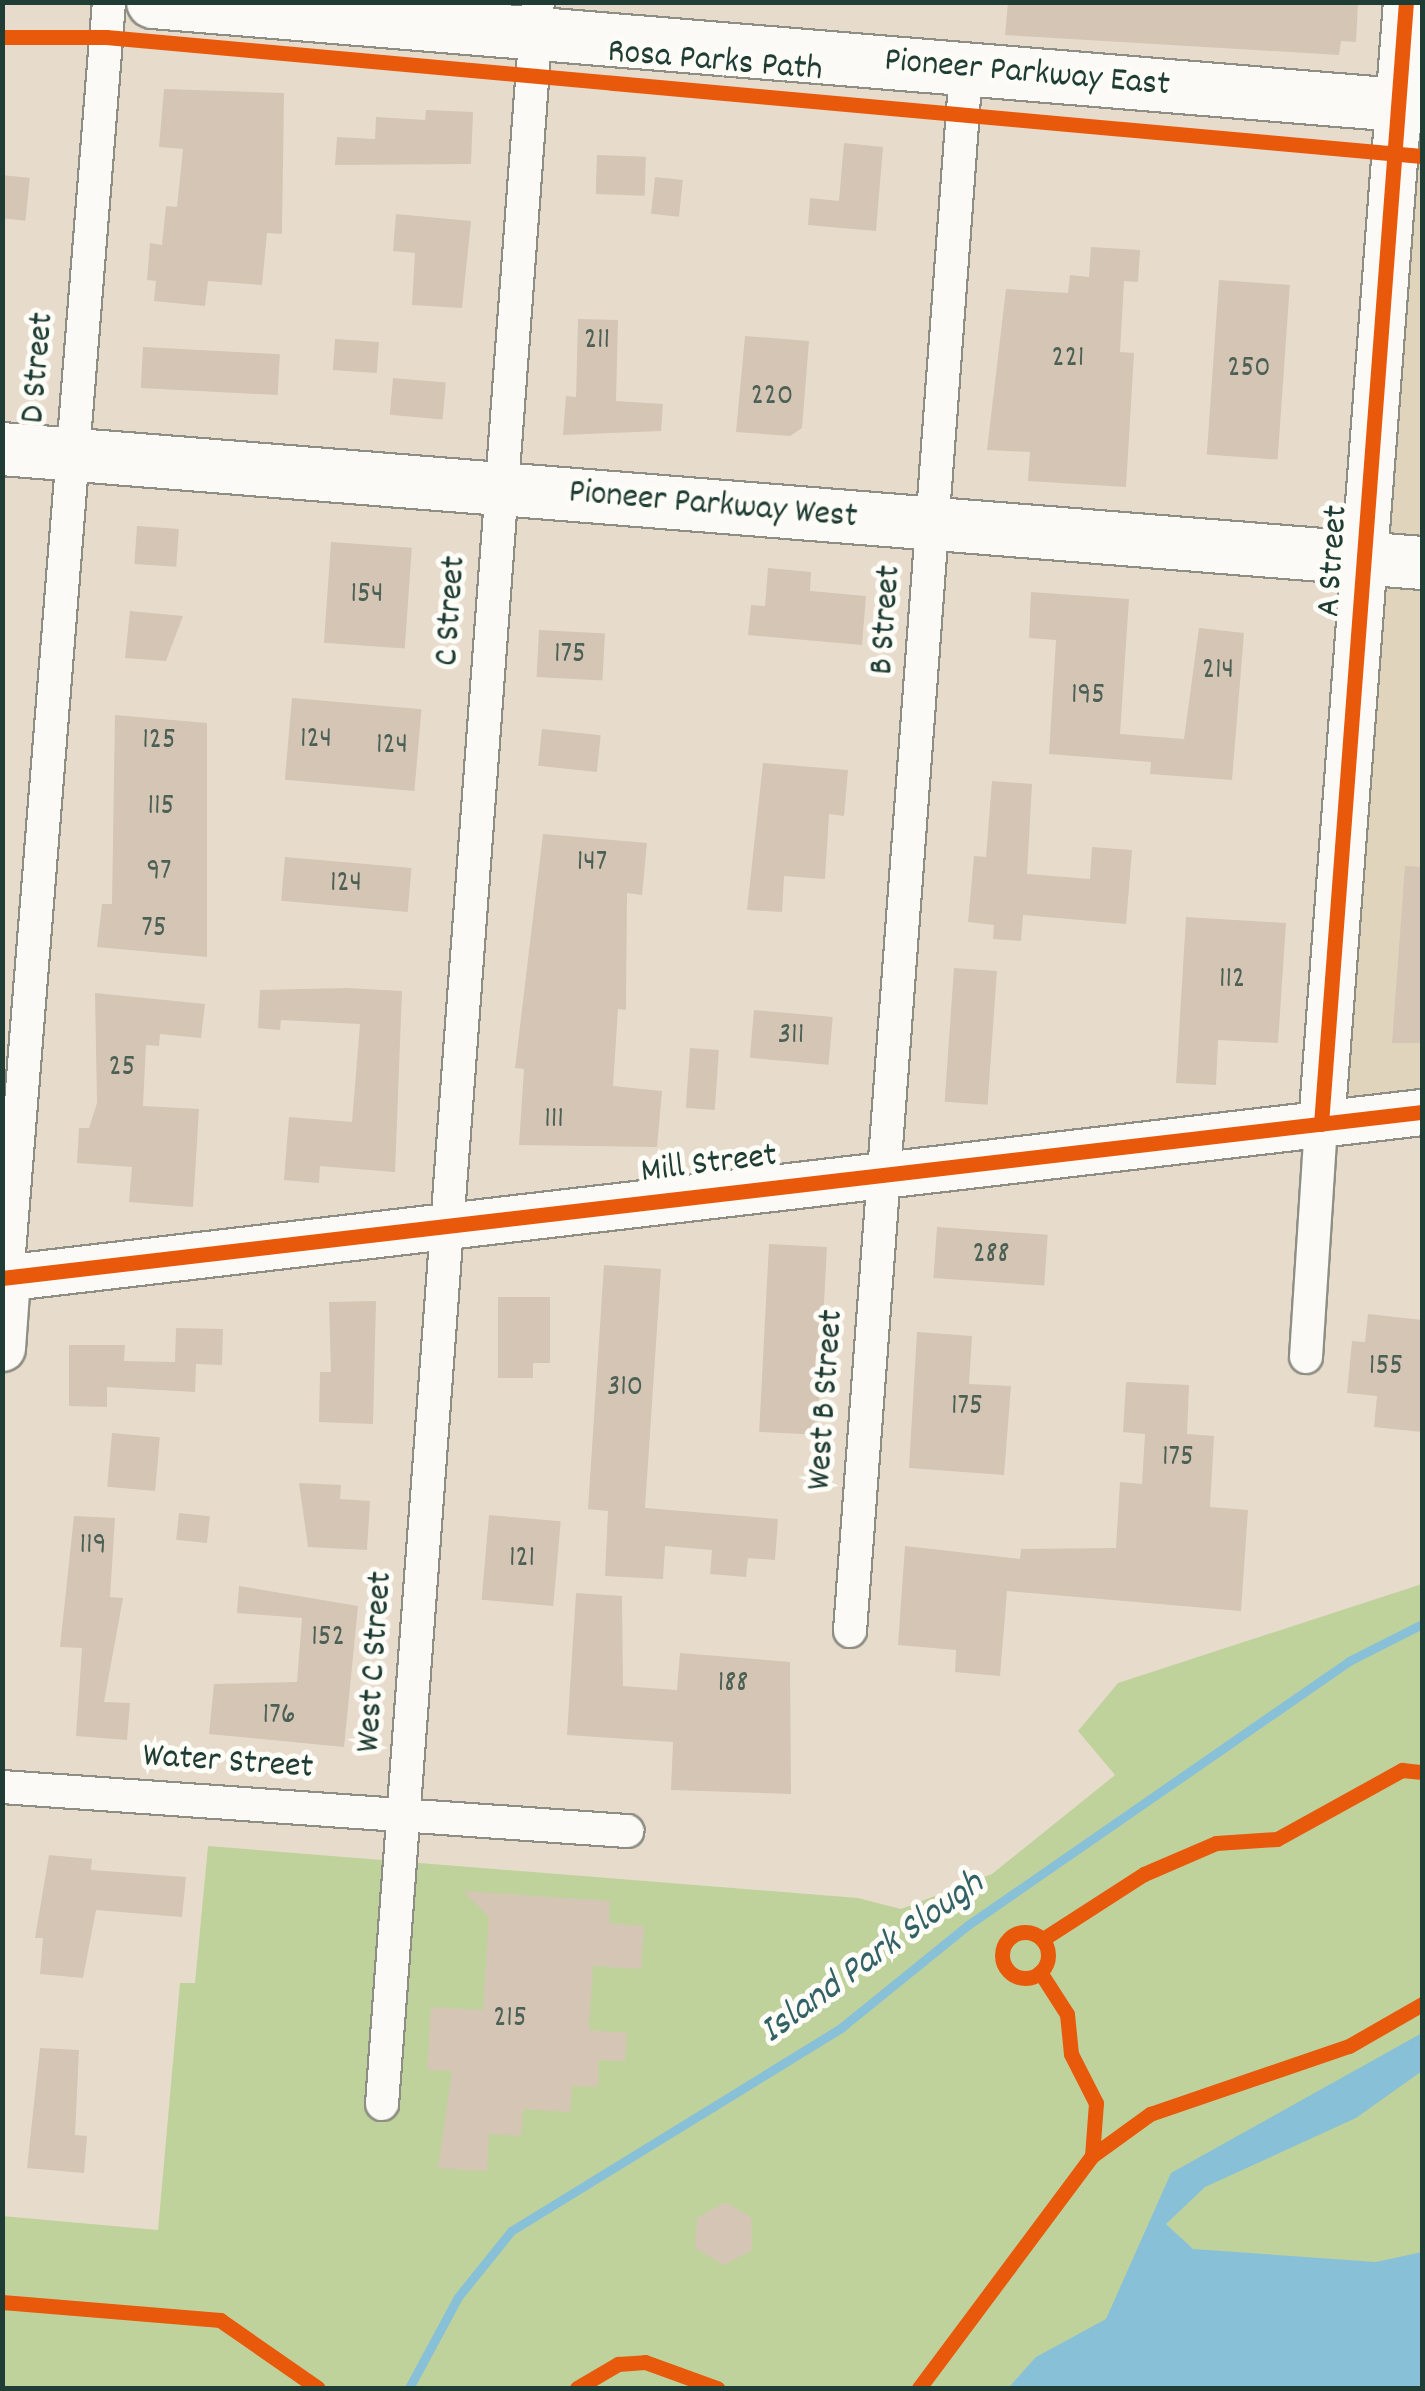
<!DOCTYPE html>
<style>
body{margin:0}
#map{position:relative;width:1425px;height:2391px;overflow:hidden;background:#e7dccc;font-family:Dekko,sans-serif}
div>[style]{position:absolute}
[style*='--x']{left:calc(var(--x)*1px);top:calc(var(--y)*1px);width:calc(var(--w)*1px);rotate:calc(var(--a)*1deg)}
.built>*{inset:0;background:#e1d4bc}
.green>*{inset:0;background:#c0d29c}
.water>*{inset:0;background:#88c0d7}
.stream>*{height:9px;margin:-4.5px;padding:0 4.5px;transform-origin:4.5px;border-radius:4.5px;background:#88c0d7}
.building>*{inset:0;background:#d4c5b4;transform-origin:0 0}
.roads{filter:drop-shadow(2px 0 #8e8e84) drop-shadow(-2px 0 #8e8e84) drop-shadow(0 2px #8e8e84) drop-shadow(0 -2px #8e8e84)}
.street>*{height:32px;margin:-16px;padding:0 16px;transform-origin:16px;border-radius:16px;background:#fbfaf7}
.secondary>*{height:45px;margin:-22.5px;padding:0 22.5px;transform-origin:22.5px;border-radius:22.5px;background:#fbfaf7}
.primary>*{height:52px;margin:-26px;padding:0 26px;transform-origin:26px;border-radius:26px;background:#fbfaf7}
.cycleway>*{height:15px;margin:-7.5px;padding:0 7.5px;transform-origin:7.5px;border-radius:7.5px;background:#e8590c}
.cycleway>.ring{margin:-7.5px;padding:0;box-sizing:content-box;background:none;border:15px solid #e8590c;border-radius:50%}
span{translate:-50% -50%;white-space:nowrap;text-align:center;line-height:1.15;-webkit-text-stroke:10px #fdfcf7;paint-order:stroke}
.number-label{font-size:30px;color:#4d6055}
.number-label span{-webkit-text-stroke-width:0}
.street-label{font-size:35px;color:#1f3d34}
.water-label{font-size:38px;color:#326166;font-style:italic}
.frame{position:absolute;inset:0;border:5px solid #1f3d34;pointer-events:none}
</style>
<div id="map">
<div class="built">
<i style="clip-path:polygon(1422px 3px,1422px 1112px,1321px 1124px)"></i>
</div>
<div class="green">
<i style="clip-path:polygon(1422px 1584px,1422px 2252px,1037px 2357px,1008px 2388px,3px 2388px,2px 2216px,158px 2230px,180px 1983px,195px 1983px,208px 1846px,858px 1898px,901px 1909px,992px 1874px,1115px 1775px,1078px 1731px,1118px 1683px)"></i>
</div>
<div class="water">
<i style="clip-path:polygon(1422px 2033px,1422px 2071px,1356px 2118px,1205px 2187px,1166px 2224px,1193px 2249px,1376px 2262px,1422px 2252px,1422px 2388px,1008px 2388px,1036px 2357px,1106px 2319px,1171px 2173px)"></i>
</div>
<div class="stream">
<i style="--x:409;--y:2388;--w:103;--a:-61.7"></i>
<i style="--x:458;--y:2297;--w:85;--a:-51.2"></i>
<i style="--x:511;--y:2231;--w:389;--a:-31.6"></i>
<i style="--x:842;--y:2027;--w:162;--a:-39"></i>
<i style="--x:968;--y:1925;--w:464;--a:-34.7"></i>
<i style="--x:1349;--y:1661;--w:82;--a:-26.9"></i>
</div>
<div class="building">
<i style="clip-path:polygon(1008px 2px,1358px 2px,1356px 42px,1341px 41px,1339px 55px,1005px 35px)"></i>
<i style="clip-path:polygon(164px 89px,284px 93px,282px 234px,267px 233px,262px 285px,208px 281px,205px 306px,154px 301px,156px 281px,147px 280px,150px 243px,162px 245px,166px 206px,177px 207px,183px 149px,159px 147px)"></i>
<i style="clip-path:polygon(426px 110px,473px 112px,471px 164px,335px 165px,337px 137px,375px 139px,376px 117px,425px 120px)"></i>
<i style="clip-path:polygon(844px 143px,883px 147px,876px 231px,808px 225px,810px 198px,839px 201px)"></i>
<i style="left:597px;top:155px;width:49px;height:39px;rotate:2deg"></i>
<i style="left:2px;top:175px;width:28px;height:43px;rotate:6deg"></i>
<i style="left:655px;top:177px;width:28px;height:37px;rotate:6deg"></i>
<i style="clip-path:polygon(396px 214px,471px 221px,462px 308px,412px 305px,415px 253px,393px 251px)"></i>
<i style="clip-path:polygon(1091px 247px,1140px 250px,1138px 282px,1124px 281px,1120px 352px,1134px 353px,1126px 487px,1028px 481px,1030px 452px,987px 450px,1006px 289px,1068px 293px,1070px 275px,1089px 277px)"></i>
<i style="left:1219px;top:280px;width:71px;height:175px;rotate:4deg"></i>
<i style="clip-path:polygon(578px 319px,618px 320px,616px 401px,663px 404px,661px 431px,563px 435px,566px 396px,576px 397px)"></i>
<i style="clip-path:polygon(745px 336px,809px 341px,802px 428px,790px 436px,736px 432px)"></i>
<i style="left:335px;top:339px;width:44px;height:31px;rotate:4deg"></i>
<i style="left:143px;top:347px;width:137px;height:41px;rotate:3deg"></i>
<i style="left:393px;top:378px;width:53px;height:37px;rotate:5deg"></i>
<i style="left:137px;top:526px;width:42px;height:38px;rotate:4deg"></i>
<i style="left:331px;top:542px;width:81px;height:101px;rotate:4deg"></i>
<i style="clip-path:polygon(768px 568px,811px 572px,810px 591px,866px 596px,862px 645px,748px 635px,751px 605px,765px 606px)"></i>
<i style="clip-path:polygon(1031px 592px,1129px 599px,1120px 734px,1184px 739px,1199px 628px,1244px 633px,1232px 780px,1150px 774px,1151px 762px,1049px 754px,1056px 640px,1029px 638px)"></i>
<i style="clip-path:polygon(130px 611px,183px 616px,166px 661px,125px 658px)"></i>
<i style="left:539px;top:630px;width:66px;height:47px;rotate:3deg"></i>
<i style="left:292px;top:698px;width:130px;height:82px;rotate:5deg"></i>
<i style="clip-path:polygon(115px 715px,207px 723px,207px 957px,97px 947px,102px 904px,112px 904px)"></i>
<i style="left:542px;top:729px;width:59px;height:37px;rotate:6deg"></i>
<i style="clip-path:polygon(763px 763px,848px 770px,844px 816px,829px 814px,825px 879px,784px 876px,782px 912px,747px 910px)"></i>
<i style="clip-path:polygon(992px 781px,1032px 784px,1027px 874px,1090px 879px,1092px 847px,1132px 850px,1126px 924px,1023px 915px,1021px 941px,993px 939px,994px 925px,968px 922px,974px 856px,986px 857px)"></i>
<i style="clip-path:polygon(543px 834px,647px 843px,642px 895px,627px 893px,626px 1010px,618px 1009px,613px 1086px,662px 1091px,657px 1147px,519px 1145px,524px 1069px,515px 1068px)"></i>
<i style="left:285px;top:857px;width:127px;height:44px;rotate:5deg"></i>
<i style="clip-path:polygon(1405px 866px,1422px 867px,1422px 1043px,1392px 1043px)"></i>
<i style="clip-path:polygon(1186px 917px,1286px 923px,1278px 1043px,1218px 1040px,1216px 1085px,1176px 1083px)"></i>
<i style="left:954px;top:968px;width:43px;height:134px;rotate:4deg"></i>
<i style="clip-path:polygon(347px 988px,402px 991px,395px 1172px,320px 1166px,319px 1183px,284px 1180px,289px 1117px,352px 1122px,360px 1024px,281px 1020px,280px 1030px,258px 1028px,260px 990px)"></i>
<i style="clip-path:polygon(95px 993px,205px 1004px,201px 1038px,160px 1034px,159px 1046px,146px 1045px,143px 1106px,199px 1109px,193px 1207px,129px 1202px,132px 1167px,77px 1163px,79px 1128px,89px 1128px,97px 1103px)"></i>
<i style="left:754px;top:1010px;width:79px;height:48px;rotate:5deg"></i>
<i style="left:690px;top:1048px;width:29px;height:60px;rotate:4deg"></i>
<i style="left:937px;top:1227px;width:111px;height:51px;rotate:4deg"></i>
<i style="left:769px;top:1244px;width:58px;height:188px;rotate:3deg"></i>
<i style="clip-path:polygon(604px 1265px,661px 1269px,645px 1508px,778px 1519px,775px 1560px,748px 1558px,746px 1577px,710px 1574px,712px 1550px,665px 1546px,663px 1579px,605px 1576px,608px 1511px,588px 1509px)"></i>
<i style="clip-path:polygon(498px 1297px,550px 1297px,550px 1363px,533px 1363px,533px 1378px,498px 1378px)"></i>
<i style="clip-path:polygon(376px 1301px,373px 1424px,319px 1422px,320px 1372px,331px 1372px,329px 1302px)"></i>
<i style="clip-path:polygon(1368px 1314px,1422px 1320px,1422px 1432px,1374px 1427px,1377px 1396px,1347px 1393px,1352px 1341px,1365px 1342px)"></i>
<i style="clip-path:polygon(176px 1328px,223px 1329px,222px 1365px,196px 1364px,195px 1392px,107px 1387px,107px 1407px,69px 1406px,69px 1345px,125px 1345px,124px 1361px,175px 1362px)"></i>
<i style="clip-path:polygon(917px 1332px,972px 1336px,969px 1384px,1011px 1386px,1004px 1475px,909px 1468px)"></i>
<i style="clip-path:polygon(1126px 1382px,1189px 1385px,1187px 1434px,1214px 1436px,1210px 1507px,1248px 1510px,1241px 1611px,1007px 1591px,1000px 1676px,955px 1672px,956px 1650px,898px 1645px,905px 1546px,1020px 1559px,1021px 1549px,1116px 1548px,1120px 1482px,1142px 1484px,1145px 1434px,1123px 1432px)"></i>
<i style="left:112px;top:1433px;width:48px;height:54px;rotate:5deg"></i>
<i style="clip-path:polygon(299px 1483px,341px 1485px,340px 1499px,370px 1501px,367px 1550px,308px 1547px)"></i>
<i style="left:179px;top:1513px;width:31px;height:27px;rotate:6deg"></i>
<i style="left:489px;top:1515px;width:72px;height:85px;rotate:5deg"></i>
<i style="clip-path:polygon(74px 1516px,115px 1518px,110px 1597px,123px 1598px,104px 1702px,130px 1703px,127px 1740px,76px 1736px,82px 1648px,60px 1647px)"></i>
<i style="clip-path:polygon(239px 1586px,358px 1606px,344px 1747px,209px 1734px,214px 1684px,297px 1682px,302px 1618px,237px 1613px)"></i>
<i style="clip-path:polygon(576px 1593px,622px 1596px,623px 1686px,677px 1690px,680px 1653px,790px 1662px,791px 1794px,671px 1790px,673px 1742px,567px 1735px)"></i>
<i style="clip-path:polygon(49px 1855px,92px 1859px,91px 1870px,186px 1877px,182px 1917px,96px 1910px,83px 1978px,40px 1974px,43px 1938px,35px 1938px)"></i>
<i style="clip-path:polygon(463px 1891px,610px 1901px,609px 1923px,644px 1926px,641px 1969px,593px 1966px,589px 2030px,627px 2033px,625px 2061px,599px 2060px,598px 2087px,572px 2086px,570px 2112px,523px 2109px,521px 2136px,489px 2134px,487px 2171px,438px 2168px,452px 2071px,427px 2070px,431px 2007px,483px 2010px,489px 1917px)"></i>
<i style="clip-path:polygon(40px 2048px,79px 2050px,75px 2135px,87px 2136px,84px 2173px,27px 2168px)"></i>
<i style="clip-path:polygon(725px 2202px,751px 2217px,752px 2250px,724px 2265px,695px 2248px,697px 2218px)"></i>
</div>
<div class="roads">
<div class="street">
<i style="--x:7;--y:1278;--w:1280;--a:-85.43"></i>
<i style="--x:1306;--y:1357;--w:233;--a:-86.3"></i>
<i style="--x:850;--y:1631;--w:1566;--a:-85.75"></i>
<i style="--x:2;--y:1787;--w:627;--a:4.03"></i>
<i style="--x:382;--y:2104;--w:2108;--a:-85.76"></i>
</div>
<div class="secondary">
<i style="--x:1321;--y:1124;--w:1125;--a:-85.67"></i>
<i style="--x:2;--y:1278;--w:1430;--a:-6.67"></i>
<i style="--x:2;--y:1348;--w:70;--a:-85.9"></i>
</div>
<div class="primary">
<i style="--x:153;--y:2;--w:1273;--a:4.73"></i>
<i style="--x:2;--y:449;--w:1425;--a:4.59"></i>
</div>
</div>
<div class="cycleway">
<i style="--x:2;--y:37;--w:104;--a:0"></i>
<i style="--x:106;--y:37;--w:1321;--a:5.17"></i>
<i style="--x:1321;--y:1124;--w:1125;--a:-85.67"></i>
<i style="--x:2;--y:1278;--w:1430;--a:-6.67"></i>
<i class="ring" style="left:1002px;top:1932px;width:31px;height:31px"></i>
<i style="--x:1043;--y:1939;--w:120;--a:-32.8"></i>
<i style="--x:1144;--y:1874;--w:78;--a:-23.3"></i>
<i style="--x:1216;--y:1843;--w:61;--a:-3.8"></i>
<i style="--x:1277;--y:1839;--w:143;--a:-28.9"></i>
<i style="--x:1402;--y:1770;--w:20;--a:6"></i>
<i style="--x:1040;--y:1972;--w:50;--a:57.3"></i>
<i style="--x:1067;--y:2014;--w:40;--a:84.3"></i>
<i style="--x:1071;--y:2054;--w:55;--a:63"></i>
<i style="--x:1096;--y:2103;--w:53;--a:94.3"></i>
<i style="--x:2;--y:2302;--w:219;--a:4.7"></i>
<i style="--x:220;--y:2320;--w:119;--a:34.8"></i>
<i style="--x:577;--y:2388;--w:48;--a:-30.3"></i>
<i style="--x:618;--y:2364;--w:27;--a:-4"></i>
<i style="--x:645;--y:2362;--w:77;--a:19.9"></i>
<i style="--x:919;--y:2388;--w:289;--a:-53.3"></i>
<i style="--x:1092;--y:2156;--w:72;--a:-35.9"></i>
<i style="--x:1150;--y:2114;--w:210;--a:-18.9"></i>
<i style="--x:1349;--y:2046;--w:84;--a:-29.9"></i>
</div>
<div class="number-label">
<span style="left:597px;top:342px">211</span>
<span style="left:1068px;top:360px">221</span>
<span style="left:1249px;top:370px">250</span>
<span style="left:772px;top:398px">220</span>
<span style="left:367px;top:596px">154</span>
<span style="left:570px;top:656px">175</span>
<span style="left:1218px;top:672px">214</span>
<span style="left:1088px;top:697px">195</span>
<span style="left:316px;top:741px">124</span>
<span style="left:159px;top:742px">125</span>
<span style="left:392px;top:747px">124</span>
<span style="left:161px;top:808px">115</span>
<span style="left:592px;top:864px">147</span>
<span style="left:159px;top:873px">97</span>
<span style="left:346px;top:885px">124</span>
<span style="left:154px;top:930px">75</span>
<span style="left:1232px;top:981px">112</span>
<span style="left:791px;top:1037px">311</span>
<span style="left:122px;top:1069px">25</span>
<span style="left:554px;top:1121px">111</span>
<span style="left:991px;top:1256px">288</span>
<span style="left:1386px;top:1368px">155</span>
<span style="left:625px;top:1389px">310</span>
<span style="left:967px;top:1408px">175</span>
<span style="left:1178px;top:1459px">175</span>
<span style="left:93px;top:1547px">119</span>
<span style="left:522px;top:1560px">121</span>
<span style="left:328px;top:1639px">152</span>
<span style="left:733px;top:1685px">188</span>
<span style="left:279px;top:1717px">176</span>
<span style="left:510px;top:2020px">215</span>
</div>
<div class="street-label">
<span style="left:715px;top:62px;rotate:5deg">Rosa Parks Path</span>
<span style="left:1027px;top:74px;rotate:5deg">Pioneer Parkway East</span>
<span style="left:39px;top:368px;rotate:-85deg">D Street</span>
<span style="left:713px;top:506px;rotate:5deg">Pioneer Parkway West</span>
<span style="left:1334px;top:561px;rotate:-86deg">A Street</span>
<span style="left:452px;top:611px;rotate:-86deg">C Street</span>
<span style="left:887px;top:620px;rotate:-86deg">B Street</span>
<span style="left:709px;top:1165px;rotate:-7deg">Mill Street</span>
<span style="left:827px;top:1400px;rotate:-86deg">West B Street</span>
<span style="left:376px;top:1662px;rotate:-86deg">West C Street</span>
<span style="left:228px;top:1763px;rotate:4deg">Water Street</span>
</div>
<div class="water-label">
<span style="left:873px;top:1959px;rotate:-36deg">Island Park Slough</span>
</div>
<div class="frame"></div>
</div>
